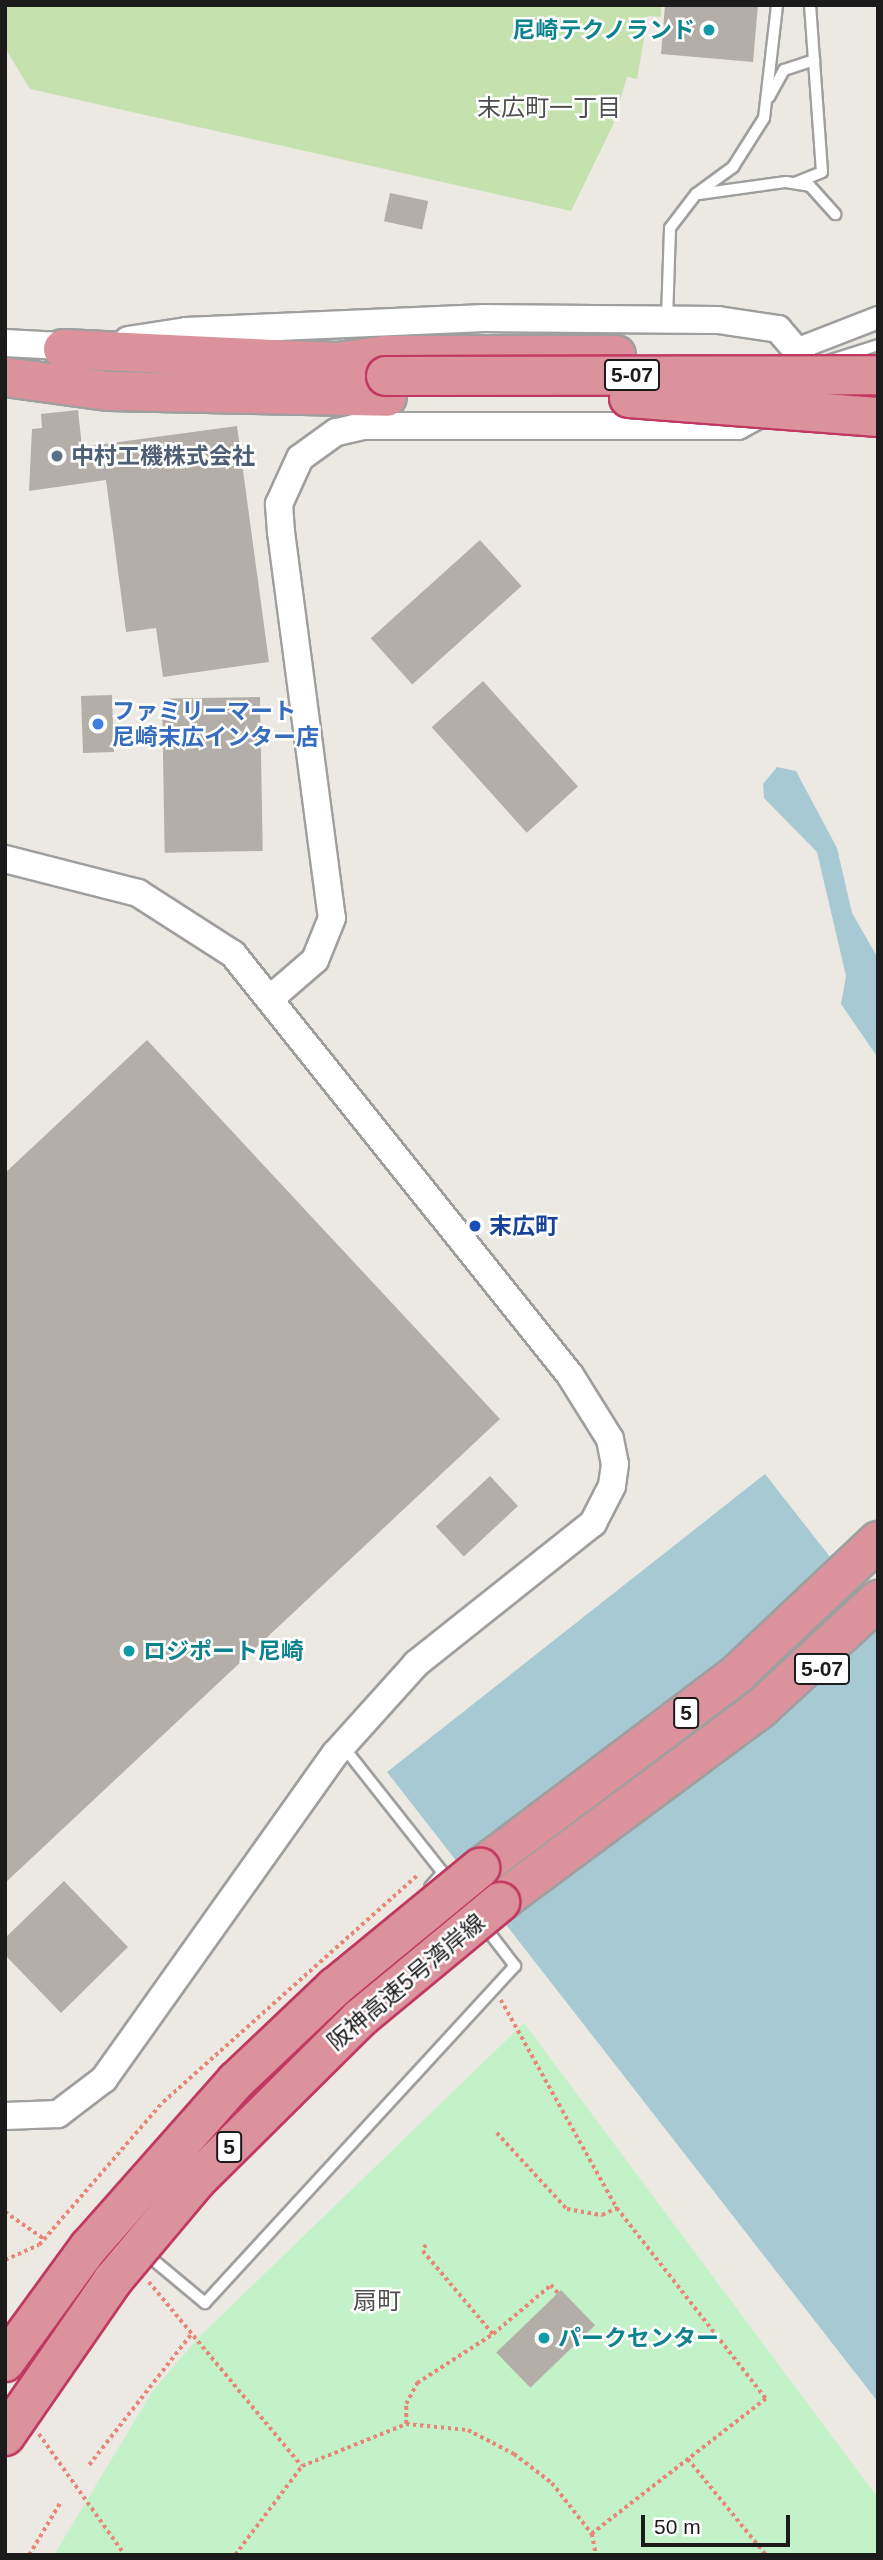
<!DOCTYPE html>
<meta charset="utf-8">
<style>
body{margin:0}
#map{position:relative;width:883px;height:2560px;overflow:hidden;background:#ece9e2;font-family:Helvetica,"Noto Sans JP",sans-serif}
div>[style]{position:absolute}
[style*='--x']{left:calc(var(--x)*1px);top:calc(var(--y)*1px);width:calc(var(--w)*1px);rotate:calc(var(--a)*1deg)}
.grass>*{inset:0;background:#c5e1ad}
.park>*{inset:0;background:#c3f2c8}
.water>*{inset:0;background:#a7c9d4}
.building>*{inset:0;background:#b4aea8;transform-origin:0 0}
.path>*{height:3.5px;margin-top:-1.75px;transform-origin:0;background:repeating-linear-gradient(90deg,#e88677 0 3.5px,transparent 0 7px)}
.roads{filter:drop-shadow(2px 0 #9f9f9f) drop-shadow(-2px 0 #9f9f9f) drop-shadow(0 2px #9f9f9f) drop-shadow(0 -2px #9f9f9f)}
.service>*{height:10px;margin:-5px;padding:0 5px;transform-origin:5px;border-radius:5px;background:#fff}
.minor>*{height:21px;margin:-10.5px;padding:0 10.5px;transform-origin:10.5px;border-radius:10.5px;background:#fff}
.tertiary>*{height:26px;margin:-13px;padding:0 13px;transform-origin:13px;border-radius:13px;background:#fff}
.motorway>*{height:38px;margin:-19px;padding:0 19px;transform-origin:19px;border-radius:19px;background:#db929d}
.bridges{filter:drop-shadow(2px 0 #c13862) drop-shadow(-2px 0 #c13862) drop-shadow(0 2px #c13862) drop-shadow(0 -2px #c13862)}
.motorway-bridge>*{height:38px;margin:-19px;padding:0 19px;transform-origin:19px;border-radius:19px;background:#db929d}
.dots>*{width:19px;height:19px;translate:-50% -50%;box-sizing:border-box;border:4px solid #fff;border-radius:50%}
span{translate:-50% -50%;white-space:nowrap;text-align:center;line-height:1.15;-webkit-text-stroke:5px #fff;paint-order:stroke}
.shield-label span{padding:2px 5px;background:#fff;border:2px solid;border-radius:5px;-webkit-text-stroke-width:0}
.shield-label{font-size:21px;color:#1b1b1b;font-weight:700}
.culture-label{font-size:23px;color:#0d838f;font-weight:700}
.right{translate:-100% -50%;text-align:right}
.left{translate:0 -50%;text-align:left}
.service-label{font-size:23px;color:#4e5e75;font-weight:700}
.shop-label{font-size:23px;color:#366cbe;font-weight:700}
.transit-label{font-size:23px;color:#164399;font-weight:700}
.street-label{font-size:23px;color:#1b1b1b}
.neighbourhood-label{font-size:24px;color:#4e4e4e}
.frame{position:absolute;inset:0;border:7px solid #1b1b1b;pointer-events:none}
.scale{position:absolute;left:641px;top:2515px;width:149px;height:32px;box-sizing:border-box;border:4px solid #1b1b1b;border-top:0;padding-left:9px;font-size:21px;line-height:24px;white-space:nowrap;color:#1b1b1b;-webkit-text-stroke:5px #fff;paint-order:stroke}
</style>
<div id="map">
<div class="grass">
<i style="clip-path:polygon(5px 5px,661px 5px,661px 17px,648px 16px,637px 79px,627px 77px,613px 125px,571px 211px,30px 89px,5px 48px)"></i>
</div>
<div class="park">
<i style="clip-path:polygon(524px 2023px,878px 2498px,878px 2555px,54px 2555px,152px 2392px,197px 2339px)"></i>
</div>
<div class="water">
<i style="clip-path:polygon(777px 767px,796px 771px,837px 848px,852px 913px,878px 958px,878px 1058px,841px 1004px,846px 976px,817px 852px,764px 798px,763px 784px)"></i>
<i style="clip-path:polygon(765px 1474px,878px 1618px,878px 2402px,387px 1772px)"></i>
</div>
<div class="building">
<i style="clip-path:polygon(665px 5px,758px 5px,753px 62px,661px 54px)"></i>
<i style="left:390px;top:193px;width:39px;height:29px;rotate:12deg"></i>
<i style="clip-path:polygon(78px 410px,82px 447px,237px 426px,269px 662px,163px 677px,156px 628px,126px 632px,106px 480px,29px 491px,32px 429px,42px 428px,41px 414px)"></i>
<i style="left:480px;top:540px;width:62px;height:147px;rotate:48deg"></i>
<i style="left:483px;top:681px;width:142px;height:69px;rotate:48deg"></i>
<i style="left:112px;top:695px;width:57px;height:31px;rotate:88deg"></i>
<i style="left:260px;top:697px;width:154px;height:98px;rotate:89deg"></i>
<i style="clip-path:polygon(147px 1040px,500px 1419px,5px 1883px,5px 1173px)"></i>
<i style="left:490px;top:1476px;width:41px;height:74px;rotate:47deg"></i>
<i style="clip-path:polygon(64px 1881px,128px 1947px,61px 2013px,5px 1955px,5px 1938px)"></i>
<i style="left:561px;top:2290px;width:49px;height:90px;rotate:46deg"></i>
</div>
<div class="path">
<i style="--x:501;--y:2000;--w:238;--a:60.9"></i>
<i style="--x:617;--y:2208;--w:242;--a:52"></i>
<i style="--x:766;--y:2399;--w:220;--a:142.2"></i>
<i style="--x:497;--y:2133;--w:103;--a:47.4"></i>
<i style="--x:567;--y:2209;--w:36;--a:10"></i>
<i style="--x:602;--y:2215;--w:17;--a:-25"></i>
<i style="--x:5;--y:2212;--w:47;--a:34.7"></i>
<i style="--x:426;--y:2245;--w:7;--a:117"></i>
<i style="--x:423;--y:2251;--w:109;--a:49.9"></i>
<i style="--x:493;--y:2334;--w:76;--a:-40.2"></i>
<i style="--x:551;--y:2285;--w:11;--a:49"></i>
<i style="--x:5;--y:2260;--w:37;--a:-24"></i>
<i style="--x:39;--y:2245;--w:189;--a:-49.1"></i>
<i style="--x:163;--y:2102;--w:341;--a:-41.7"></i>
<i style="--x:149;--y:2282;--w:239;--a:50.3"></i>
<i style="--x:406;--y:2424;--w:20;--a:-90"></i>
<i style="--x:406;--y:2404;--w:24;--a:-62"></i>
<i style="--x:417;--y:2383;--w:90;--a:-32.8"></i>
<i style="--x:39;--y:2434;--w:148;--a:54.6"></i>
<i style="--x:688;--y:2459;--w:124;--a:50.9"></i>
<i style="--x:89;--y:2465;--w:167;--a:-52"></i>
<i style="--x:29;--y:2555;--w:61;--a:-59.2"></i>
<i style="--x:235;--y:2555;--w:111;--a:-53"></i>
<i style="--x:302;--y:2466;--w:112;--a:-22"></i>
<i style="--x:406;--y:2424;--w:62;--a:5.5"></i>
<i style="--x:468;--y:2430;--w:52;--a:27.6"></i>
<i style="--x:514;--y:2454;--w:48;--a:37.3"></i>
<i style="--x:552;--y:2483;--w:65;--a:51.9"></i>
<i style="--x:592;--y:2534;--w:21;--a:79"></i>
</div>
<div class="roads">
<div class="service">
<i style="--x:769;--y:97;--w:31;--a:-61"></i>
<i style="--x:784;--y:70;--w:32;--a:-18"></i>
<i style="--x:795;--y:183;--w:29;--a:-22"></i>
<i style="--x:822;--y:172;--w:167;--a:-94.1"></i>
<i style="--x:699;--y:194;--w:88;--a:-7.9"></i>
<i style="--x:786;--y:182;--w:24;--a:9"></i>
<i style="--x:810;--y:186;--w:38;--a:48"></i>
<i style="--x:667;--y:319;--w:91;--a:-88.1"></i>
<i style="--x:670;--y:228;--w:43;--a:-52.6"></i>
<i style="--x:696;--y:194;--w:46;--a:-36.1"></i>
<i style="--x:733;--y:167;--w:58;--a:-57.7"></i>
<i style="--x:764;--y:118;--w:114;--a:-83.4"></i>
<i style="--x:828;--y:361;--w:52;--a:-17.7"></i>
<i style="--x:342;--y:1745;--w:176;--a:51.7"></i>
<i style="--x:430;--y:1887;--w:20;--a:-49"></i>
<i style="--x:145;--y:2253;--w:78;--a:39.8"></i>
<i style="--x:205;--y:2303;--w:458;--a:-47.4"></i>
<i style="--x:515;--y:1966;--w:54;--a:-127.5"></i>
</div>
<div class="minor">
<i style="--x:798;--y:348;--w:86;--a:-21.2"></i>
</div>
<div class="tertiary">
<i style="--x:128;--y:340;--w:59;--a:-8.8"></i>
<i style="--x:186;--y:331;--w:299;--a:-2.5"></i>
<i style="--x:485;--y:318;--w:233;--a:0.5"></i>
<i style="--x:718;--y:320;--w:61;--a:8.5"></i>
<i style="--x:778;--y:329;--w:37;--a:49"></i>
<i style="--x:802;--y:357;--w:19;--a:96"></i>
<i style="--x:800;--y:376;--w:32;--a:125"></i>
<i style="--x:782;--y:402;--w:50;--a:151.4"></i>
<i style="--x:738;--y:426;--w:375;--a:180"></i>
<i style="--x:363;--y:426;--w:28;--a:167"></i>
<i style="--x:336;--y:432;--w:44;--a:144.2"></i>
<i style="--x:300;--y:458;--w:51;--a:114.5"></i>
<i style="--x:279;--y:504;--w:28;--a:86"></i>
<i style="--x:281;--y:532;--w:389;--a:82.5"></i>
<i style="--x:332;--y:918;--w:45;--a:112"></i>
<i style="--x:315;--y:960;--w:58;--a:139.2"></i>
<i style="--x:5;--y:343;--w:75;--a:3.1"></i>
<i style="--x:5;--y:859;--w:137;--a:14.3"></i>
<i style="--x:138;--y:893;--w:113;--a:32.7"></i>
<i style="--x:233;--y:954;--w:539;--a:51.32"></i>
<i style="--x:570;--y:1375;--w:75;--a:58"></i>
<i style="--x:610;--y:1439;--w:25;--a:79"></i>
<i style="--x:615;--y:1464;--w:22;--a:98"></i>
<i style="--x:612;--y:1486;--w:42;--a:117.2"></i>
<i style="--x:593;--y:1523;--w:226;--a:141.5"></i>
<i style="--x:416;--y:1664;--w:121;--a:132"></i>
<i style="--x:335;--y:1754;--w:399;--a:125.4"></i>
<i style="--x:104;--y:2079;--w:58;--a:142.7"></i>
<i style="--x:58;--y:2114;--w:53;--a:177.8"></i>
</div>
<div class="motorway">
<i style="--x:63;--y:349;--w:274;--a:2.7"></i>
<i style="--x:337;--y:362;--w:50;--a:-8"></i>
<i style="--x:387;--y:355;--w:229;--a:0"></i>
<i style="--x:5;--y:377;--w:105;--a:7.7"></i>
<i style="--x:109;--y:391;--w:278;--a:1.2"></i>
<i style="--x:855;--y:396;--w:23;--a:0"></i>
<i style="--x:480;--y:1868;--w:322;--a:-37"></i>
<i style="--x:737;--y:1674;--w:194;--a:-43.3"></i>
<i style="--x:500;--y:1902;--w:324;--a:-36.6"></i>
<i style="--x:760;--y:1709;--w:161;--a:-42.7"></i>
</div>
</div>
<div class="bridges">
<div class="motorway-bridge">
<i style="--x:386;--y:376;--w:492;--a:-0.1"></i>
<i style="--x:629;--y:398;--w:250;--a:4.4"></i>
<i style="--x:5;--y:2362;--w:142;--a:-53.9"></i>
<i style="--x:89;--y:2247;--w:222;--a:-48.5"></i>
<i style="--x:236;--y:2081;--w:137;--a:-43.5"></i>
<i style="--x:335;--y:1987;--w:188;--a:-39.4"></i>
<i style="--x:5;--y:2436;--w:190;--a:-55.3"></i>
<i style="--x:113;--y:2280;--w:131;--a:-50"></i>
<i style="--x:197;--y:2180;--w:230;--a:-44.8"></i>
<i style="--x:360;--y:2018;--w:182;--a:-39.6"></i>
</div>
</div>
<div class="dots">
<i style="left:709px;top:30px;background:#0f9aa8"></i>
<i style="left:57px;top:456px;background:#5c6f8a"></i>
<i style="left:98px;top:724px;background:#3f7fe0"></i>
<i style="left:475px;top:1226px;background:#1a4fb4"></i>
<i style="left:129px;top:1651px;background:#0f9aa8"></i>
<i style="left:544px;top:2338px;background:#0f9aa8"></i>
</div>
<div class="shield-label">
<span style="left:632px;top:375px">5-07</span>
<span style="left:822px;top:1669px">5-07</span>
<span style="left:686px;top:1713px">5</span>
<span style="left:229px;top:2147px">5</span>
</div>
<div class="culture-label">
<span class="right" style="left:695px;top:30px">尼崎テクノランド</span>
<span class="left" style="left:143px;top:1651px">ロジポート尼崎</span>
<span class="left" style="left:558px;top:2338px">パークセンター</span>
</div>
<div class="service-label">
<span class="left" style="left:71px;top:456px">中村工機株式会社</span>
</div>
<div class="shop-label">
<span class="left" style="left:112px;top:724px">ファミリーマート<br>尼崎末広インター店</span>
</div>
<div class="transit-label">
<span class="left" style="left:489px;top:1226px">末広町</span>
</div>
<div class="street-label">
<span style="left:406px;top:1982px;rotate:-40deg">阪神高速5号湾岸線</span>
</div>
<div class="neighbourhood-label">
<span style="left:549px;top:108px">末広町一丁目</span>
<span style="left:377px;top:2301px">扇町</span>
</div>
<div class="frame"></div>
<div class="scale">50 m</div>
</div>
